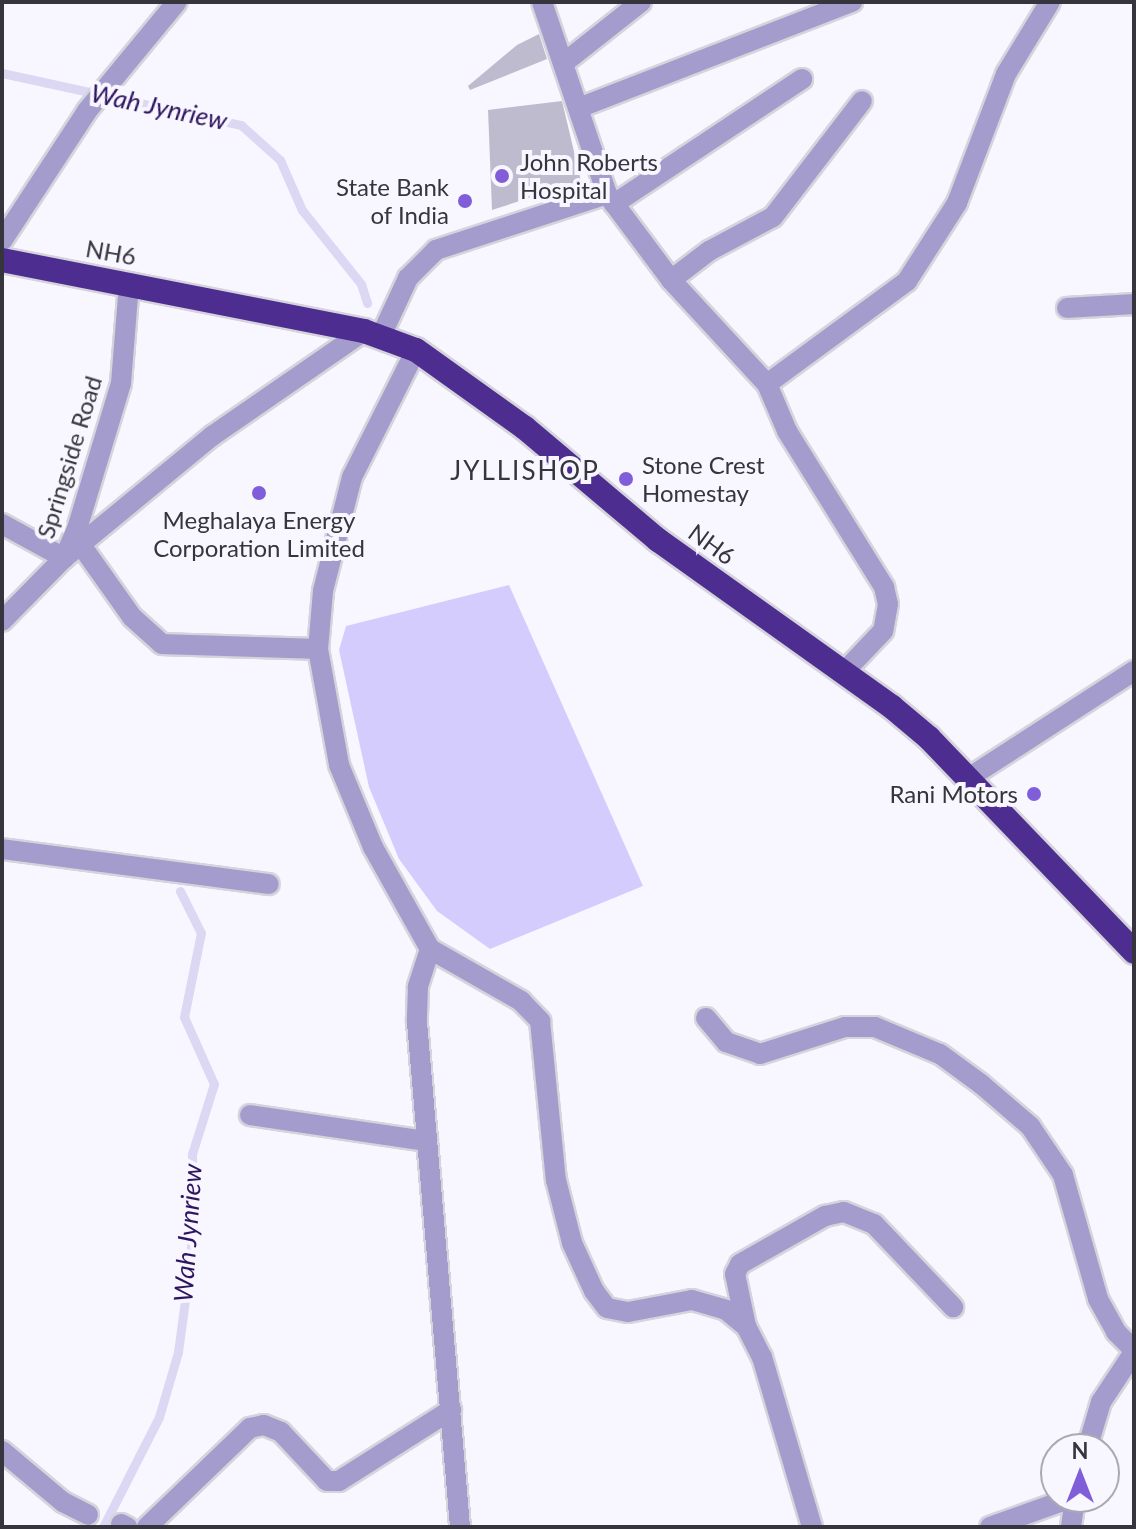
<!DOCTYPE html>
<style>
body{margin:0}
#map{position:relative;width:1136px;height:1529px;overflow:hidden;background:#f8f7ff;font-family:Lato,sans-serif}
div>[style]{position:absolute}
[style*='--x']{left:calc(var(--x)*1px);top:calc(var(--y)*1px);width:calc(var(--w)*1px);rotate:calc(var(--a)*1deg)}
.green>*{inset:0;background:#d5ccfe}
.stream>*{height:9px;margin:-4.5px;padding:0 4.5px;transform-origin:4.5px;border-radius:4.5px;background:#dcd8f4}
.building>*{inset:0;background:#bebbcf}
.roads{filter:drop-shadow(2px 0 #d5d4dc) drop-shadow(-2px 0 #d5d4dc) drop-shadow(0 2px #d5d4dc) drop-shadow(0 -2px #d5d4dc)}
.minor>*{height:20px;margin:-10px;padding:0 10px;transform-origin:10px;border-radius:10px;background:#a49ccc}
.highway>*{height:24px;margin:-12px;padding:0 12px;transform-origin:12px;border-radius:12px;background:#4d2d90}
.dots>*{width:22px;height:22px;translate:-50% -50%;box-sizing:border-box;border:4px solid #f8f7ff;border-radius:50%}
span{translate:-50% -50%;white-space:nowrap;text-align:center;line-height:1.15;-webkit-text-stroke:8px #f8f7ff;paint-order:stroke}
.poi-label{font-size:24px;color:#36343c}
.left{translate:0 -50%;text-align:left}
.right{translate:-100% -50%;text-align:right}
.street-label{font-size:24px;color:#36343c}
.water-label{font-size:26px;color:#2f1460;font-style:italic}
.neighbourhood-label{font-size:26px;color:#36343c;letter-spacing:2px}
.frame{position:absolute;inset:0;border:4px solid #36343c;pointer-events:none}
.north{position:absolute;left:1040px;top:1433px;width:80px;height:80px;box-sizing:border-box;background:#f8f7ff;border:2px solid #aaa9b1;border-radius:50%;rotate:0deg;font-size:22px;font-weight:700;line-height:32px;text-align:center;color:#36343c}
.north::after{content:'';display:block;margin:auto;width:28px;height:36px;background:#805ed9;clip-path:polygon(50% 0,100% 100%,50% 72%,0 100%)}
</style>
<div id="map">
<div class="green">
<i style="clip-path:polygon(509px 585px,643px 886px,490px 949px,437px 911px,399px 859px,369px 787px,339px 650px,346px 626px)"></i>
</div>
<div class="stream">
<i style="--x:2;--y:73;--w:245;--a:12.3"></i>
<i style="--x:241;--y:125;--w:52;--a:41.9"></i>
<i style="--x:280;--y:160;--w:55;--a:66.3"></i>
<i style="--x:302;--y:210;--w:95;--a:51.4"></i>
<i style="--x:361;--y:284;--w:20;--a:72"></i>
<i style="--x:103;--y:1527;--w:123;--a:-63"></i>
<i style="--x:159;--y:1417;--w:68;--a:-73.7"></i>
<i style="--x:178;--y:1352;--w:97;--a:-82.3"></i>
<i style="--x:191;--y:1256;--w:102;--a:-89.4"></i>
<i style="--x:192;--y:1154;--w:73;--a:-72.6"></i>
<i style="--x:214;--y:1084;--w:73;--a:-114.1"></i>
<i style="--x:184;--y:1017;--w:86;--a:-78.6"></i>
<i style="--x:201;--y:933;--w:47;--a:-116.6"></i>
</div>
<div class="building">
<i style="clip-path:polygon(539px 34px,547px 59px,470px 90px,468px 86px,517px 45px)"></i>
<i style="clip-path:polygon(562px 101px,581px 181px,492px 210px,488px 110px)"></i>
</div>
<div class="roads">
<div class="minor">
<i style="--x:542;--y:2;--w:203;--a:71.3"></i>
<i style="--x:607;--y:194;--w:107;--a:53.3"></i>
<i style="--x:671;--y:280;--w:142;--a:47.3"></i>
<i style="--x:767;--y:384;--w:51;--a:66.9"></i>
<i style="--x:787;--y:431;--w:184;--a:58.1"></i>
<i style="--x:884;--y:587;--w:17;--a:77"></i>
<i style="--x:888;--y:604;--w:27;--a:100"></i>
<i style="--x:883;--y:631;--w:57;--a:133.6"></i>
<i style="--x:565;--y:62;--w:97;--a:-38.3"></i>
<i style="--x:581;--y:107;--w:291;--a:-21.2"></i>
<i style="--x:614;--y:204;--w:226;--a:-33.6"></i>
<i style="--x:2;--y:241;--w:155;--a:-56.8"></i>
<i style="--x:87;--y:111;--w:141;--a:-50.5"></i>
<i style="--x:671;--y:280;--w:48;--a:-37.3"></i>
<i style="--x:709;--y:251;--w:72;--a:-28"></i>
<i style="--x:773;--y:217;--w:146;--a:-52.5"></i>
<i style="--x:1067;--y:308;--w:67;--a:-3.4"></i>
<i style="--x:381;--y:336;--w:64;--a:-65"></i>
<i style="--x:408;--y:278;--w:40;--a:-45"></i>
<i style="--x:436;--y:250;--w:180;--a:-18.1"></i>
<i style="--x:416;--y:350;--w:142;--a:116.7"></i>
<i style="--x:352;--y:477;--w:118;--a:104.3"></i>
<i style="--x:323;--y:591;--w:58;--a:94.9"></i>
<i style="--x:318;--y:649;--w:118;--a:79.7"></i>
<i style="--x:339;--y:765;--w:89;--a:67.5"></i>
<i style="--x:373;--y:847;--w:117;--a:60.8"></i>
<i style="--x:430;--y:949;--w:105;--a:29.7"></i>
<i style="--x:521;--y:1001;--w:28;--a:46"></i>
<i style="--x:540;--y:1021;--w:160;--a:84.3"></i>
<i style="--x:556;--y:1180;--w:65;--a:75.7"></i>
<i style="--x:572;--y:1243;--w:53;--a:65.4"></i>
<i style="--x:594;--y:1291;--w:21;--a:53"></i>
<i style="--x:607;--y:1308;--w:21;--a:11"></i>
<i style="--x:628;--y:1312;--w:65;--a:-10.6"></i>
<i style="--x:692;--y:1300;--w:35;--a:16"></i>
<i style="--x:726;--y:1310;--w:26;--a:39"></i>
<i style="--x:746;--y:1326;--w:35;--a:63"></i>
<i style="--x:762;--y:1357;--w:177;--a:73.6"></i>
<i style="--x:767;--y:384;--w:174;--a:-36.3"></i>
<i style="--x:907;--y:281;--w:93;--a:-57.3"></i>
<i style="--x:957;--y:203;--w:138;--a:-69.2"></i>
<i style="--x:1006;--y:74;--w:84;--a:-58.6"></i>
<i style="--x:2;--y:524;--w:71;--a:28.7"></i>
<i style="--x:64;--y:558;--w:192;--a:-39.5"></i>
<i style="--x:212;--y:436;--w:185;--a:-34.6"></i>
<i style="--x:81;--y:545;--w:88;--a:54.7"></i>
<i style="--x:132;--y:617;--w:40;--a:42"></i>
<i style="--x:162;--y:644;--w:156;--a:1.8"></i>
<i style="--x:2;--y:621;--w:88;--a:-45.5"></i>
<i style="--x:64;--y:558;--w:32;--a:-66"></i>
<i style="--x:77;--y:529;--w:152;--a:-73.2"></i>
<i style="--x:121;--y:383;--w:100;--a:-85.4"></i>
<i style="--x:967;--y:779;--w:199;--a:-32.9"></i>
<i style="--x:2;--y:849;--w:269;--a:7.5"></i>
<i style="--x:430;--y:949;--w:40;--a:108"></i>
<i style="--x:418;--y:987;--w:35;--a:92"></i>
<i style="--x:417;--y:1022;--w:507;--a:85.13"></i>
<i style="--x:706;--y:1018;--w:31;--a:50"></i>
<i style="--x:726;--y:1042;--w:36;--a:19"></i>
<i style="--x:760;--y:1054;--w:89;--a:-17.6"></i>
<i style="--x:845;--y:1027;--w:30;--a:0"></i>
<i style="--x:875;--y:1027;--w:70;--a:22.6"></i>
<i style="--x:940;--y:1054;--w:51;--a:36.2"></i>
<i style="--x:981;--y:1084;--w:65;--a:40.6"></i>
<i style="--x:1030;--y:1126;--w:59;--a:56"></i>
<i style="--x:1063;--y:1175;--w:129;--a:74.2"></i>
<i style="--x:1098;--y:1299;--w:38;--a:61"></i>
<i style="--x:1116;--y:1332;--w:25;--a:45"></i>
<i style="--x:250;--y:1115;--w:179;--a:8.4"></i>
<i style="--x:746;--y:1326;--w:53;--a:-101.9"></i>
<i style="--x:735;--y:1274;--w:11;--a:-63"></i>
<i style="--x:740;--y:1264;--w:98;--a:-29.5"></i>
<i style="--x:825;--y:1216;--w:19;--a:-12"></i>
<i style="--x:844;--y:1212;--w:32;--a:22"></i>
<i style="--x:874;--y:1224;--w:115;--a:46.4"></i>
<i style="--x:1087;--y:1449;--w:49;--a:-73.4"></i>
<i style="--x:1101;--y:1402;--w:60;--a:-56.6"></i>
<i style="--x:2;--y:1451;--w:80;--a:39.9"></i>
<i style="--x:63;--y:1502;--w:28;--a:27"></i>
<i style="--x:121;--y:1524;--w:7;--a:27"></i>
<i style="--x:147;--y:1527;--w:143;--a:-43.9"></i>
<i style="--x:250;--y:1428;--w:14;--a:-12"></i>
<i style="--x:264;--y:1425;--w:18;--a:22"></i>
<i style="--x:281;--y:1432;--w:67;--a:46.8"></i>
<i style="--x:327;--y:1481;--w:12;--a:0"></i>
<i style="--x:339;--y:1481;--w:133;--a:-32.4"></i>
<i style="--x:990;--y:1527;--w:89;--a:-19.7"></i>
<i style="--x:1071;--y:1527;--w:30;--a:-82"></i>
</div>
<div class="highway">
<i style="--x:2;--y:260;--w:369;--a:11.1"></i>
<i style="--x:364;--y:331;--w:55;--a:20.1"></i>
<i style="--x:416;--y:350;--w:134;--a:35.6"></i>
<i style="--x:525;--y:428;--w:174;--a:40.1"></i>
<i style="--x:658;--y:540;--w:287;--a:35.5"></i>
<i style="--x:892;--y:707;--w:48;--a:40"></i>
<i style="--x:929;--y:738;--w:296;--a:46.2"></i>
</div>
</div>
<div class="dots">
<i style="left:502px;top:176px;background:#805ed9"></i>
<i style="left:465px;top:201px;background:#805ed9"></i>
<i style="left:626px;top:479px;background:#805ed9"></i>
<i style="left:259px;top:493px;background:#805ed9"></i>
<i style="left:1034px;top:794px;background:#805ed9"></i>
</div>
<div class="poi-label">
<span class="left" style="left:520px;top:176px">John Roberts<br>Hospital</span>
<span class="right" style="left:449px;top:201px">State Bank<br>of India</span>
<span class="left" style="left:642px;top:479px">Stone Crest<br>Homestay</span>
<span style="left:259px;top:534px">Meghalaya Energy<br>Corporation Limited</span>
<span class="right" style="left:1018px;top:794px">Rani Motors</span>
</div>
<div class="street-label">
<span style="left:111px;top:252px;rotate:10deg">NH6</span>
<span style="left:69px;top:457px;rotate:-73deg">Springside Road</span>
<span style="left:712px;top:544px;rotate:36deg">NH6</span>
</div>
<div class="water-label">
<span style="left:159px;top:107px;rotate:12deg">Wah Jynriew</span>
<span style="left:188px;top:1233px;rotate:-86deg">Wah Jynriew</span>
</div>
<div class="neighbourhood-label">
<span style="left:525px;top:471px">JYLLISHOP</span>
</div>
<div class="frame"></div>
<div class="north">N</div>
</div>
